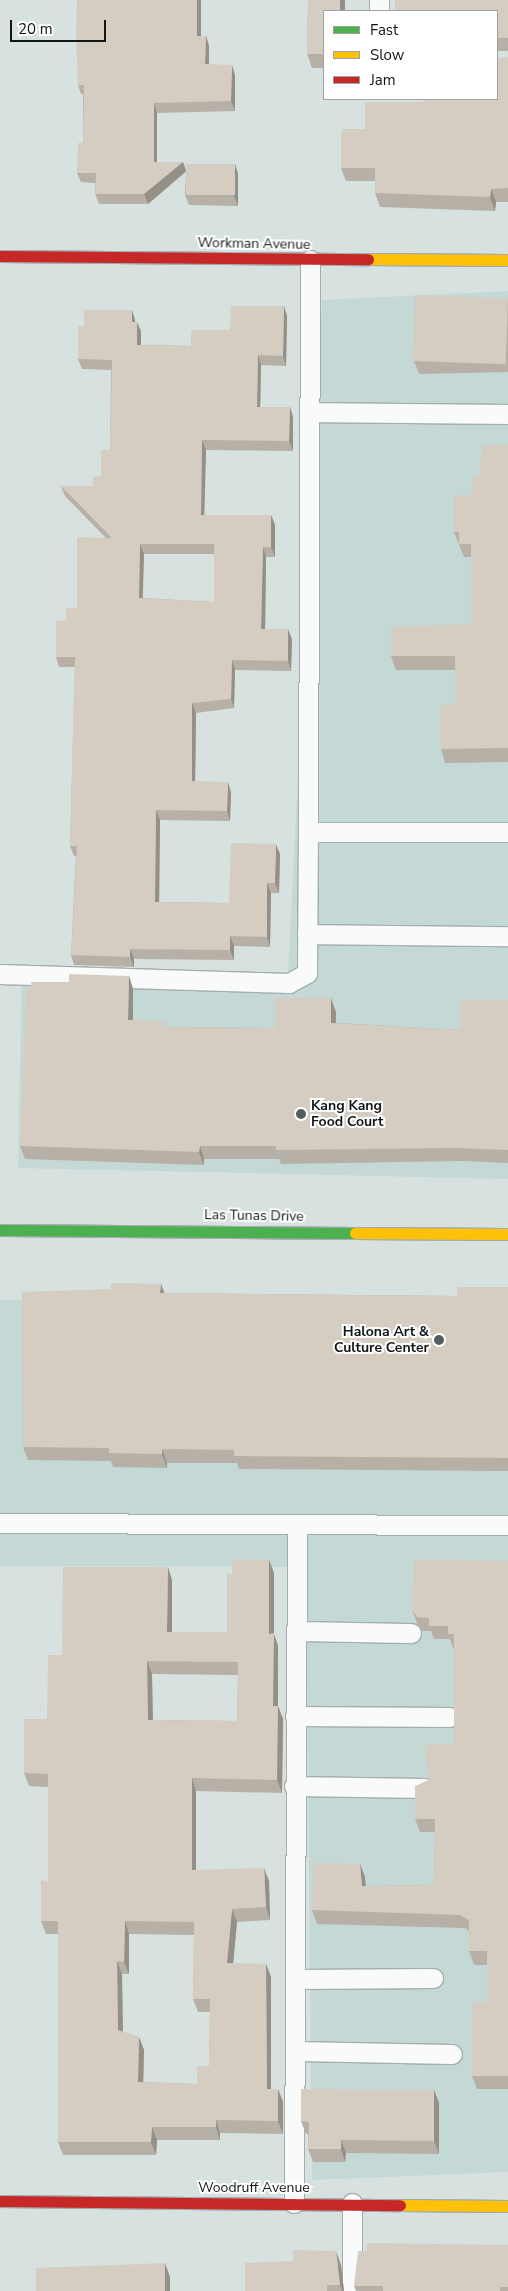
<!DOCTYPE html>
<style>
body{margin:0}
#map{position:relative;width:508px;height:2291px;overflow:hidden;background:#d7e2e0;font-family:"Nunito Sans",sans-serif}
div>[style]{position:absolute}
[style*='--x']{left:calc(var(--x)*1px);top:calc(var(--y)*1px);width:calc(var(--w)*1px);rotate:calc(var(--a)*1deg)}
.built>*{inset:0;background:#c4d8d5}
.roads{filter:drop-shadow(1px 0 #a5adac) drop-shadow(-1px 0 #a5adac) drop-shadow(0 1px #a5adac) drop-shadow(0 -1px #a5adac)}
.lane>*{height:19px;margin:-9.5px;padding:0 9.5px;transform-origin:9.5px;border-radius:9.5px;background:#f9fbfa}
.fast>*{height:11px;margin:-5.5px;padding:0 5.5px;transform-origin:5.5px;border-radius:5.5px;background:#4caf50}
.slow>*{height:11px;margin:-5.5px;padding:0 5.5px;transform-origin:5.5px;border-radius:5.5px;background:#ffc107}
.jam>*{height:11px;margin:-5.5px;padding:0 5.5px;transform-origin:5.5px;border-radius:5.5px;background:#c62828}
.wall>*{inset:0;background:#b7b0a6}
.shaded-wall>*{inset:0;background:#959087;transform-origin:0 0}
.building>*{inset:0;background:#d5cdc1;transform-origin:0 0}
.dots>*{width:14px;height:14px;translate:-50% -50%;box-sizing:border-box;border:2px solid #fff;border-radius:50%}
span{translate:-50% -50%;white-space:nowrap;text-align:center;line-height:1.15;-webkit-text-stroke:4px #fff;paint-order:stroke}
.street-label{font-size:14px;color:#101716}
.poi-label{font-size:14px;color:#101716;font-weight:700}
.left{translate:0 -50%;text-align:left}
.right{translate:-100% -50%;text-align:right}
.legend{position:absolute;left:323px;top:10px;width:175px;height:90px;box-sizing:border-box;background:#fff;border:1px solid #9fa2a2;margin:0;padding:6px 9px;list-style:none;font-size:15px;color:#101716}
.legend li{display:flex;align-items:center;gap:10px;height:25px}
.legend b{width:25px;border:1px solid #9fa2a2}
.scale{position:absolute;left:10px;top:20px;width:96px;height:22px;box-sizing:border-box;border:2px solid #101716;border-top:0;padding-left:6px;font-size:15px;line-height:18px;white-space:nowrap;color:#101716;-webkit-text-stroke:4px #fff;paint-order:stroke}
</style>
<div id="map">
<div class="built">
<i style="clip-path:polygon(508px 291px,508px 1179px,18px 1168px,22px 968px,288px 974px,322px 300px)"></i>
<i style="clip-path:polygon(0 1300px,508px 1305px,508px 2172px,312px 2180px,306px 1567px,0 1566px)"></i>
</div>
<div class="roads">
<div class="lane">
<i style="--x:379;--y:0;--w:11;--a:90"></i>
<i style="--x:309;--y:412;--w:199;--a:0.6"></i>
<i style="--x:308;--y:832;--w:572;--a:-89.8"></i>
<i style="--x:307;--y:934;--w:201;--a:0.6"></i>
<i style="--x:0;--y:974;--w:289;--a:1.8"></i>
<i style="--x:289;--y:983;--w:21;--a:-29"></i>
<i style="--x:307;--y:973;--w:141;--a:-89.6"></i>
<i style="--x:308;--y:832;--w:200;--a:0"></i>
<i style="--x:0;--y:1523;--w:508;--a:0.23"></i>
<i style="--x:296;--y:1631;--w:115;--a:1"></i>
<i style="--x:295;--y:1716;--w:155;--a:0.4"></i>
<i style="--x:294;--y:1786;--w:130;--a:0.9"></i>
<i style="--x:298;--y:1979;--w:135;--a:-0.4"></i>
<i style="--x:297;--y:2051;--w:155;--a:1.1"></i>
<i style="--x:294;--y:2203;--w:678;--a:-89.75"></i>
<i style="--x:352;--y:2291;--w:88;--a:-90"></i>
</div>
<div class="fast">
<i style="--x:0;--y:1230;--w:355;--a:0.5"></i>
</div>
<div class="slow">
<i style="--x:368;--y:259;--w:140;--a:0.4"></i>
<i style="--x:355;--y:1233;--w:153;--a:0.4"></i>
<i style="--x:400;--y:2205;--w:108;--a:0.5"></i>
</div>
<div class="jam">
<i style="--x:0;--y:256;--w:368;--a:0.5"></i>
<i style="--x:0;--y:2201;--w:400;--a:0.6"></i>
</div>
</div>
<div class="wall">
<i style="clip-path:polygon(201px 0,201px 36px,206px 36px,209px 46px,209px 64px,235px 75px,235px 111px,157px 113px,157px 162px,183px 162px,186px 170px,235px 164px,238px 174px,238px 206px,189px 205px,185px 195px,186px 172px,148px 204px,99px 204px,95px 194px,95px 183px,81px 182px,77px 173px,83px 143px,83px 94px,81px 94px,78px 85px)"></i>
<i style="clip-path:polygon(308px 0,345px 0,345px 11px,324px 11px,324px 68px,312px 68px,307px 54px)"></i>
<i style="clip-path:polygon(508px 0,508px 51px,497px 51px,497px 11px)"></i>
<i style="clip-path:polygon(508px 57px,508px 202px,496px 202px,495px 211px,380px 207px,375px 193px,375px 181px,346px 181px,341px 168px,365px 129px,423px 102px)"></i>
<i style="clip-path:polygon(508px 299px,508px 372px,419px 374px,414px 361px)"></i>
<i style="clip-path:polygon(evenodd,284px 306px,287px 316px,286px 366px,261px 365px,260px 407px,290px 407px,293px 417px,293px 451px,206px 450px,204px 515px,271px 515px,275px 525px,275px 557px,266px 557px,265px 629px,292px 639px,291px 671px,235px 670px,234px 708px,196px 713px,195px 781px,231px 792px,230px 821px,160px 820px,159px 902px,229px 903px,280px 854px,279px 893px,271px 893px,270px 947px,234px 946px,234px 960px,134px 959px,134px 967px,74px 965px,71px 955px,76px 856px,74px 856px,70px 846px,75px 667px,59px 667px,56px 657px,66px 620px,77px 608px,106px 538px,65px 496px,61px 486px,93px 486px,101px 476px,110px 450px,111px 370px,82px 369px,78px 359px,84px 326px,132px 310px,135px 322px,141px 331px,141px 345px,191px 346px,230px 330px,284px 306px,144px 554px,214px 554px,214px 602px,143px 598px,144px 554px)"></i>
<i style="clip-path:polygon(508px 445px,508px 762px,445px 763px,441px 749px,455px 705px,455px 670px,396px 670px,391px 656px,471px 624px,471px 557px,464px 557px,454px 532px,472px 495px,479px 476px)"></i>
<i style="clip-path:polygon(129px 976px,133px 989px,133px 1020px,166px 1027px,275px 1028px,336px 1012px,336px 1023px,460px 1030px,508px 1000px,508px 1163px,462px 1161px,281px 1164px,279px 1159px,204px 1159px,204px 1165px,25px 1159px,20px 1146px,32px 988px,69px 982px)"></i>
<i style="clip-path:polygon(161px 1284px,164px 1293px,457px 1296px,508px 1287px,508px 1471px,239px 1469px,237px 1463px,167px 1463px,167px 1468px,113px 1467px,111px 1461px,28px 1460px,23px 1447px,111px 1289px)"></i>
<i style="clip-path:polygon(evenodd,269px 1560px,274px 1573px,274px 1634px,278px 1646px,278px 1706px,283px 1719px,282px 1793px,196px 1791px,196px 1870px,269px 1881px,270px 1920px,237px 1922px,233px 1964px,266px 1964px,271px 1977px,271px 2089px,278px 2089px,283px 2102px,283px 2134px,220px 2133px,220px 2140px,157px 2140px,156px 2155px,63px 2155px,58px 2142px,58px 1934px,46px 1934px,41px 1921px,48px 1881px,48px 1787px,29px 1786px,24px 1773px,47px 1719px,62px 1655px,168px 1567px,172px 1580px,172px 1632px,227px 1632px,232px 1574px,269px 1560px,152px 1674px,238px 1675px,237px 1721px,153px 1720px,152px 1674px,269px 1560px,129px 1934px,194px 1935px,193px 1999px,198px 2012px,210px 2012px,209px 2066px,197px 2084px,143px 2082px,144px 2050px,139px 2037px,123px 2032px,122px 1974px,129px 1974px,129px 1934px)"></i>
<i style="clip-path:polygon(508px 1561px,508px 2089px,477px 2089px,472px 2076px,487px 2002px,487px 1965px,474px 1965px,469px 1951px,469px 1931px,465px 1928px,317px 1924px,312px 1910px,360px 1864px,365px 1877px,365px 1886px,434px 1885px,435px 1832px,420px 1832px,415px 1819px,429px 1780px,454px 1745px,454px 1648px,453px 1648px,450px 1639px,434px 1639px,431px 1631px,422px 1631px,417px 1623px,412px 1610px)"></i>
<i style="clip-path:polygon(434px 2090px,439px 2103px,439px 2154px,346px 2153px,345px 2162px,313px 2162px,308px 2149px,308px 2134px,306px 2134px,301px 2121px)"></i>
<i style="clip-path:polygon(508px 2245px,508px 2291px,356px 2291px,354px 2286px,367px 2251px)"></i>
<i style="clip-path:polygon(341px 2265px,344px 2291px,245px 2291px)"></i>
</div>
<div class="shaded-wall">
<i style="clip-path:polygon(197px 0,201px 0,201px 46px,197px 36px)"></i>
<i style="left:340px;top:0;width:5px;height:11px"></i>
<i style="clip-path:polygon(206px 36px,209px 46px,209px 74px,205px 64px)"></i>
<i style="clip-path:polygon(232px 65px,235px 75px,235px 111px,231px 101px)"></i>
<i style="clip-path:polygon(154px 103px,157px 113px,157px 172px,154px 162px)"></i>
<i style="clip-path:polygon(183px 162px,186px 171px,148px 204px,144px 194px)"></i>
<i style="clip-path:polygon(235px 164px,238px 174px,238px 206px,234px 196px)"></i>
<i style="clip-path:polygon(491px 189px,496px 202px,495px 211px,490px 197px)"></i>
<i style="clip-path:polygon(284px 306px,287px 316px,286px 366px,283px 356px)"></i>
<i style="clip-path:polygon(132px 310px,135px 320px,136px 332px,132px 322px)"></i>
<i style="clip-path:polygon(137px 322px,141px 331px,141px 355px,137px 345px)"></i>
<i style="clip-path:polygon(258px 355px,261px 365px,260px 417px,257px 407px)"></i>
<i style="clip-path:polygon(290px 407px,293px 417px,293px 451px,289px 441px)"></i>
<i style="clip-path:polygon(202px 440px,206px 450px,204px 525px,201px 515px)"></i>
<i style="clip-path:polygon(271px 515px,275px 525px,275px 557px,271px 547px)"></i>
<i style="clip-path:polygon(140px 544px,144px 554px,142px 608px,139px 598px)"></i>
<i style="clip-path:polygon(263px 547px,266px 557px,265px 639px,261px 629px)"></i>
<i style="clip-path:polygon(288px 629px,292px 639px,291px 671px,288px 661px)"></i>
<i style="clip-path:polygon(232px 660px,235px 670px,234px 708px,231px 699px)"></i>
<i style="clip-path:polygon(192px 703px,196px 713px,195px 791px,192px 781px)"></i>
<i style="clip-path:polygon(228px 782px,231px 792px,230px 821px,227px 811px)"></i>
<i style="clip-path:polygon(156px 810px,160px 820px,159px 912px,155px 902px)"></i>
<i style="clip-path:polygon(276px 844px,280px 854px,279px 893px,275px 883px)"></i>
<i style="clip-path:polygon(267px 883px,271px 893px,270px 947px,267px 937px)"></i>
<i style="clip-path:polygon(230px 936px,234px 946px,234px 960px,230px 950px)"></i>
<i style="clip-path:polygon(130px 949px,134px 959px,134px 967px,130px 957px)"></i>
<i style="clip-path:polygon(129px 976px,133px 989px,133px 1033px,128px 1020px)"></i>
<i style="clip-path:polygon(331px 998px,336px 1012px,335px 1036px,331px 1023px)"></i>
<i style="clip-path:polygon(200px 1146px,204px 1159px,204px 1165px,199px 1152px)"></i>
<i style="clip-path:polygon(161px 1284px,166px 1297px,160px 1293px)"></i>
<i style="clip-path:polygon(162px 1449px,167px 1463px,167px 1468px,162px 1454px)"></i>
<i style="clip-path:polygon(269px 1560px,274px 1573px,274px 1634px,278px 1646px,278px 1706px,283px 1719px,282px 1793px,277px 1780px,269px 1634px)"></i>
<i style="clip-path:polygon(168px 1567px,172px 1580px,172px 1645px,167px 1632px)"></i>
<i style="clip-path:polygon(147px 1661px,152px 1674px,153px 1733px,148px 1720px)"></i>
<i style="clip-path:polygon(192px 1778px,196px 1791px,196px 1883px,192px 1870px)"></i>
<i style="clip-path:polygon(360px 1864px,365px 1877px,367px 1899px,362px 1886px)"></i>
<i style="clip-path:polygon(264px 1868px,269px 1881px,270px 1920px,266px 1907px)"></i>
<i style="clip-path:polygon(232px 1909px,237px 1922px,232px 1976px,227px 1963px)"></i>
<i style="clip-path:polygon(125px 1921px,129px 1934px,129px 1974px,124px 1962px)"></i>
<i style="clip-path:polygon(117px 1961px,122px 1974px,123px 2043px,118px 2030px)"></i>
<i style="clip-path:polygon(266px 1964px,271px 1977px,271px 2102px,267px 2089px)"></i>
<i style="clip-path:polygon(139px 2037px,144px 2050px,143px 2095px,138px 2082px)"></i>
<i style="clip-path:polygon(278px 2089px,283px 2102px,283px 2134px,278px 2121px)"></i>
<i style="clip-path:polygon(434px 2090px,439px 2103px,439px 2154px,434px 2141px)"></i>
<i style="clip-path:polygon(216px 2120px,220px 2133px,220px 2140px,216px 2127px)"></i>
<i style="clip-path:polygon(152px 2127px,157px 2140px,156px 2155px,151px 2142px)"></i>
<i style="clip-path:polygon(341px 2140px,346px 2153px,345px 2162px,341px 2149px)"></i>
<i style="clip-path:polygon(336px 2251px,341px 2265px,344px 2291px,342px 2291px,340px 2285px)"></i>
<i style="clip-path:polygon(165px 2263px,170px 2277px,170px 2291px,165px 2291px)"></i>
</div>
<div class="building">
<i style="clip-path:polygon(77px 0,197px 0,197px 36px,206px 36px,205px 64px,232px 65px,231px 101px,154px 103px,154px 162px,183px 162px,144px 194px,95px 194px,96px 173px,77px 173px,78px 143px,83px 143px,84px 85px,78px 85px,76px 36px)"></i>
<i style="clip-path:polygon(308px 0,340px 0,340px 11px,324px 11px,324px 54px,307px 54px)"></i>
<i style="clip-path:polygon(395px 0,508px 0,508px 38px,497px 38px,497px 11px,395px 11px)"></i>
<i style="clip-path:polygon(508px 57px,508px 188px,491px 189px,490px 197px,375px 193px,375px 168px,341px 168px,341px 134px,343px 129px,365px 129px,365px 102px,423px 102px,423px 99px,497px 99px,497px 58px)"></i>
<i style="left:186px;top:164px;width:49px;height:31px"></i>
<i style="left:415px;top:295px;width:93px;height:66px;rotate:2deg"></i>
<i style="clip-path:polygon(evenodd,231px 306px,284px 306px,283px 356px,258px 355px,257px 407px,290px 407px,289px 441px,202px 440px,201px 515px,271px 515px,271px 547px,263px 547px,261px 629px,288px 629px,288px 661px,232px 660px,231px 699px,192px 703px,192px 781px,228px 782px,227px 811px,156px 810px,155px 902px,229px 903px,231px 843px,276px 844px,275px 883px,267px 883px,267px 937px,230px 936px,230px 950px,130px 949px,130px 957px,71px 955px,77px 846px,70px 846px,75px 657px,56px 657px,56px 621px,66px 620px,66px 608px,77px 608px,77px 537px,112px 538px,61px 486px,93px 486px,93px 477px,101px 476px,101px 450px,110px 450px,112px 360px,78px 359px,78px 326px,84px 326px,84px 310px,132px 310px,132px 322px,137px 322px,137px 345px,191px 346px,191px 330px,230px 330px,231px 306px,140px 544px,214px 544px,214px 602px,139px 598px,140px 544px)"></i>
<i style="clip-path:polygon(483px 445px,508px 445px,508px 748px,441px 749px,440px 705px,455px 705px,455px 656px,391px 656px,391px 627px,471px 624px,471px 544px,459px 544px,459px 532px,454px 532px,454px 495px,472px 495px,472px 476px,479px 476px)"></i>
<i style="clip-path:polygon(69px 974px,129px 976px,128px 1020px,164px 1021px,164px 1027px,275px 1028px,275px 998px,331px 998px,331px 1023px,460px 1030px,460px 1000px,508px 1000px,508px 1150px,457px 1148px,276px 1150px,276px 1146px,200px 1146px,199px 1152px,20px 1146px,26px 988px,32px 988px,31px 982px,69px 982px)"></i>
<i style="clip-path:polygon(111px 1283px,161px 1284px,160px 1293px,457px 1296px,457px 1287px,508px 1287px,508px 1458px,234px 1456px,234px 1450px,162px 1449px,162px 1454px,109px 1453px,109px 1448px,23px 1447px,22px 1292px,111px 1289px)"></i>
<i style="clip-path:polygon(evenodd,232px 1560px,269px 1560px,269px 1634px,274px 1633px,273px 1706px,278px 1706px,277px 1780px,192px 1778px,192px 1870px,264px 1868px,266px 1907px,232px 1909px,227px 1963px,266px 1964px,267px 2089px,278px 2089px,278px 2121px,216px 2120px,216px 2127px,152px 2127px,151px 2142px,58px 2142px,58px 1921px,41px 1921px,41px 1880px,48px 1881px,48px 1774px,24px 1773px,24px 1719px,47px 1719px,48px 1655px,62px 1655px,63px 1567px,168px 1567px,167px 1632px,227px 1632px,227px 1573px,232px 1574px,232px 1560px,147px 1661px,238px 1662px,237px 1721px,148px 1720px,147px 1661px,232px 1560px,125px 1921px,194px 1922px,193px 1999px,210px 1999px,209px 2066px,197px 2066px,197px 2084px,138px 2082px,139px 2037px,118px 2030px,117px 1961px,124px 1962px,125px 1921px)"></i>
<i style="clip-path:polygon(414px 1560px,508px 1561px,508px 2076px,472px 2076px,473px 2002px,487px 2002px,487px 1951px,469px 1951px,469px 1920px,460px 1915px,312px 1910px,313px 1863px,360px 1864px,362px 1886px,434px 1885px,435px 1819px,415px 1819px,415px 1786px,429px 1780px,425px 1749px,429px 1744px,454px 1745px,454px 1634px,448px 1634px,448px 1626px,429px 1626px,429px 1618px,417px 1617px,412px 1610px)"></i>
<i style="clip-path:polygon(301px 2089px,434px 2090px,434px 2141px,341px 2140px,341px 2149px,308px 2149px,309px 2122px,301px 2121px)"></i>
<i style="clip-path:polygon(367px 2243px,508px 2245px,508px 2287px,500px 2287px,500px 2291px,383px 2291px,383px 2286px,354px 2286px,358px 2251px,367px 2251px)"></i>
<i style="clip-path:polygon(293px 2250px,336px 2251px,340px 2285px,327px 2285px,327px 2291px,245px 2291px,245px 2263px,293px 2261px)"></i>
<i style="clip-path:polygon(165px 2263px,165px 2291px,36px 2291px,36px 2268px)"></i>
</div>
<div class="dots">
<i style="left:301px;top:1114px;background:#565e5d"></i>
<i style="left:439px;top:1340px;background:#565e5d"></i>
</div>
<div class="street-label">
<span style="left:254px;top:244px;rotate:1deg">Workman Avenue</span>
<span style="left:254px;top:1216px;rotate:1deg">Las Tunas Drive</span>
<span style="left:254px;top:2188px">Woodruff Avenue</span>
</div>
<div class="poi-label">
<span class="left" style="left:311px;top:1114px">Kang Kang<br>Food Court</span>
<span class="right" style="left:429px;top:1340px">Halona Art &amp;<br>Culture Center</span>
</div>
<ul class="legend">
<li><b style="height:6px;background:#4caf50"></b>Fast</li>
<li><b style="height:6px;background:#ffc107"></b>Slow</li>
<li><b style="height:6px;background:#c62828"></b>Jam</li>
</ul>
<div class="scale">20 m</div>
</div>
